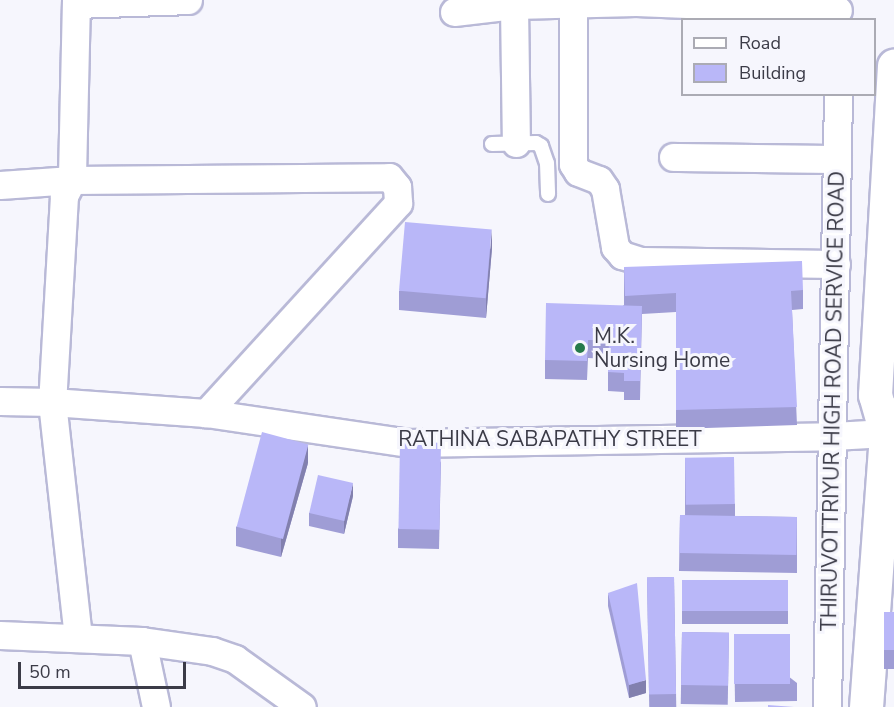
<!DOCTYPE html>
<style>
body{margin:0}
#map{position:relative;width:894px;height:707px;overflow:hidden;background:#f6f6fd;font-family:"Nunito Sans",sans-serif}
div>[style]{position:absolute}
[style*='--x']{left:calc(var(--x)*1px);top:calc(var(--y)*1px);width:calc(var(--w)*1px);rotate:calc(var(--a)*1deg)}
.roads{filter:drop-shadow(2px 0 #b9b9d7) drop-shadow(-2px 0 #b9b9d7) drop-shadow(0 2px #b9b9d7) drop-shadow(0 -2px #b9b9d7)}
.service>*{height:14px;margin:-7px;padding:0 7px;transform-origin:7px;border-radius:7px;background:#fff}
.minor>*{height:27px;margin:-13.5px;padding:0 13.5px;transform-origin:13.5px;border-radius:13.5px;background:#fff}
.secondary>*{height:33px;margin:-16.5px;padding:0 16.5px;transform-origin:16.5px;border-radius:16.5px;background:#fff}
.wall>*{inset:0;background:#9f9dd5;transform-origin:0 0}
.shaded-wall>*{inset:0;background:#8280ae}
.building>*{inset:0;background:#b9b7f8;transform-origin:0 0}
.dots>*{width:16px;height:16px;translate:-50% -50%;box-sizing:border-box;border:3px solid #f6f6fd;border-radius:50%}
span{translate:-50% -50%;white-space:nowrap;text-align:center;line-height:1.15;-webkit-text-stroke:6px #f6f6fd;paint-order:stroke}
.poi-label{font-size:21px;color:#3b3b47}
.left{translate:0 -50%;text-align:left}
.street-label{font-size:21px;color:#3b3b47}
.legend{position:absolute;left:681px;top:18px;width:195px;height:78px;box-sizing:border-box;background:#f6f6fd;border:2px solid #ababb4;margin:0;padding:8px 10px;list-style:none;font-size:18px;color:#3b3b47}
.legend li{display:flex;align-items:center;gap:12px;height:30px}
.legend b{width:30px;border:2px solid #ababb4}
.scale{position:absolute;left:18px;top:662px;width:168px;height:27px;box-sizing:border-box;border:3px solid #3b3b47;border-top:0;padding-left:8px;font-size:18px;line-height:21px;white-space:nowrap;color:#3b3b47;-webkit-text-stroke:4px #f6f6fd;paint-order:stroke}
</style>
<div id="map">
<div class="roads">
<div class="service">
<i style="--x:492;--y:144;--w:44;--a:-1.3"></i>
<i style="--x:536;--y:143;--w:6;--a:31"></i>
<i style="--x:541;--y:146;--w:18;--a:71"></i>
<i style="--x:547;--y:163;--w:31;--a:88"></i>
</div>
<div class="minor">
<i style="--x:76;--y:0;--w:180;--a:91.3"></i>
<i style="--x:72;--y:180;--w:18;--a:117"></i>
<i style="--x:64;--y:196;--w:206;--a:93.3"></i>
<i style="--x:52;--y:402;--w:237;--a:83.7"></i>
<i style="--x:573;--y:3;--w:161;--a:90"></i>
<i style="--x:573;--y:164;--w:9;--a:58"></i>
<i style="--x:578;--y:172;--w:22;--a:21"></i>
<i style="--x:599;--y:180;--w:11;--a:56"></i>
<i style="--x:605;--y:189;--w:59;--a:80.2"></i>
<i style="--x:615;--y:247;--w:11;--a:49"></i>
<i style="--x:622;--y:255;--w:19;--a:18"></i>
<i style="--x:640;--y:261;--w:196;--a:0.9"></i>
<i style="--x:76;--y:4;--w:112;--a:-2"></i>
<i style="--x:514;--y:5;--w:138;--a:89.2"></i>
<i style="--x:454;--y:12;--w:60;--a:-6.7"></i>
<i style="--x:514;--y:5;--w:122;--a:-1.4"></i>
<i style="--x:636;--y:2;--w:202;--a:2.3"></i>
<i style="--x:673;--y:157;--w:164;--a:0.7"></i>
<i style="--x:0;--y:185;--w:72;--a:-4"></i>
<i style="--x:72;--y:180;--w:317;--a:-0.5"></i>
<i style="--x:389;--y:177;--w:13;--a:51"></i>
<i style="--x:397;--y:187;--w:16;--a:86"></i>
<i style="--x:398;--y:203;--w:285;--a:132.4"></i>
<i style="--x:0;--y:401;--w:52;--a:1.1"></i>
<i style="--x:52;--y:402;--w:154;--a:4.1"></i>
<i style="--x:206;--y:413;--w:204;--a:8.4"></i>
<i style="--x:408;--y:443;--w:425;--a:-0.9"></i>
<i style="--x:833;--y:436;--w:53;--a:-3.2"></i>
<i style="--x:0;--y:635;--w:142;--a:2.4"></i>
<i style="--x:142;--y:641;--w:71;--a:8.1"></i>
<i style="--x:212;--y:651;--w:24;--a:19"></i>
<i style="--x:235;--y:659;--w:82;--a:35.6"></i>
<i style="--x:142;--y:641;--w:67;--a:78"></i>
<i style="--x:827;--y:707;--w:613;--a:-88.97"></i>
</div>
<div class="secondary">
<i style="--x:886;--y:433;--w:40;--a:-106"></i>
<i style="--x:875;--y:395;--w:330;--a:-86.7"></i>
<i style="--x:866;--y:707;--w:275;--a:-85.8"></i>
<i style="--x:886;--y:433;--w:20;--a:-70"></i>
</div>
</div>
<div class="wall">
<i style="clip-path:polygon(492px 248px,486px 318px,399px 310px,399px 291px)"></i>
<i style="clip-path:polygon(624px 267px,803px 290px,803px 309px,792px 310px,797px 425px,676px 429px,676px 312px,642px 314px,640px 400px,624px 400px,624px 392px,608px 391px,608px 359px,588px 358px,587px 380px,545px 379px,545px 360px,624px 305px)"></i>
<i style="clip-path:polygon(685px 458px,735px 504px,735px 516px,797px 517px,797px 573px,679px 571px,680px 515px,685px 515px)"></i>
<i style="clip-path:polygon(441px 461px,439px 549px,398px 548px,398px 529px)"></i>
<i style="clip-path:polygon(308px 463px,281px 557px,236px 546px,236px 527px)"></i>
<i style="clip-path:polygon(353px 496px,344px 534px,309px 526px,309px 513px)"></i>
<i style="left:674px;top:577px;width:130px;height:27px;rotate:89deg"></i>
<i style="left:788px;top:580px;width:44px;height:106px;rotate:90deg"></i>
<i style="clip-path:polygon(608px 593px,646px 693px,629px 698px,608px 606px)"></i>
<i style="left:884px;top:612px;width:10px;height:57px"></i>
<i style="left:682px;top:632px;width:47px;height:72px;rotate:1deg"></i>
<i style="clip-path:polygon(734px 634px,797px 683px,797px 701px,735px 702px)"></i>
</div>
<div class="shaded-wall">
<i style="clip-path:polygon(492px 229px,492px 248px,486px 318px,486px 299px)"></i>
<i style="clip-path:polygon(308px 444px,308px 463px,281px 557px,281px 539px)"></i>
<i style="clip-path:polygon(353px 483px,353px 496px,344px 534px,344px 521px)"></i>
<i style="clip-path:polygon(646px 680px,646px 693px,629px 698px,629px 685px)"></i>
</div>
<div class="building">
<i style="left:405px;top:222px;width:87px;height:69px;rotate:5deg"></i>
<i style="clip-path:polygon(802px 261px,803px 290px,791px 291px,797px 407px,676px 410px,676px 293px,625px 296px,624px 267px)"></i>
<i style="clip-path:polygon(546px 303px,642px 306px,640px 381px,624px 381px,624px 373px,608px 372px,609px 340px,588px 340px,587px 361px,545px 360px)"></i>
<i style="left:262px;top:432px;width:48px;height:98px;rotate:15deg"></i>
<i style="left:400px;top:442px;width:41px;height:87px;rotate:1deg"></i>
<i style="left:734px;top:457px;width:47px;height:49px;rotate:89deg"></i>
<i style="left:318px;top:475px;width:36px;height:39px;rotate:13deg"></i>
<i style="left:680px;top:515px;width:117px;height:38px;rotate:1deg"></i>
<i style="left:674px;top:577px;width:117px;height:27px;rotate:89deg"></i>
<i style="left:788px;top:580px;width:31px;height:106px;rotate:90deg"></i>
<i style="clip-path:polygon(637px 583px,646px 680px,629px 685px,608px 593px)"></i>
<i style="left:884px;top:612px;width:10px;height:38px"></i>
<i style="left:682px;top:632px;width:47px;height:53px;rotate:1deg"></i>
<i style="left:734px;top:634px;width:56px;height:50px"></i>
<i style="clip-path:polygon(768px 705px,794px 707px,768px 707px)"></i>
</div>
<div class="dots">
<i style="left:580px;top:348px;background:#26794b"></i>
</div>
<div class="poi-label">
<span class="left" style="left:594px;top:348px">M.K.<br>Nursing Home</span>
</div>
<div class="street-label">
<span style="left:833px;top:401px;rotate:-89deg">THIRUVOTTRIYUR HIGH ROAD SERVICE ROAD</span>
<span style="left:550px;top:439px">RATHINA SABAPATHY STREET</span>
</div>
<ul class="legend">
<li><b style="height:8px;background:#fff"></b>Road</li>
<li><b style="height:16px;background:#b9b7f8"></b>Building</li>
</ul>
<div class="scale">50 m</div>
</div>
